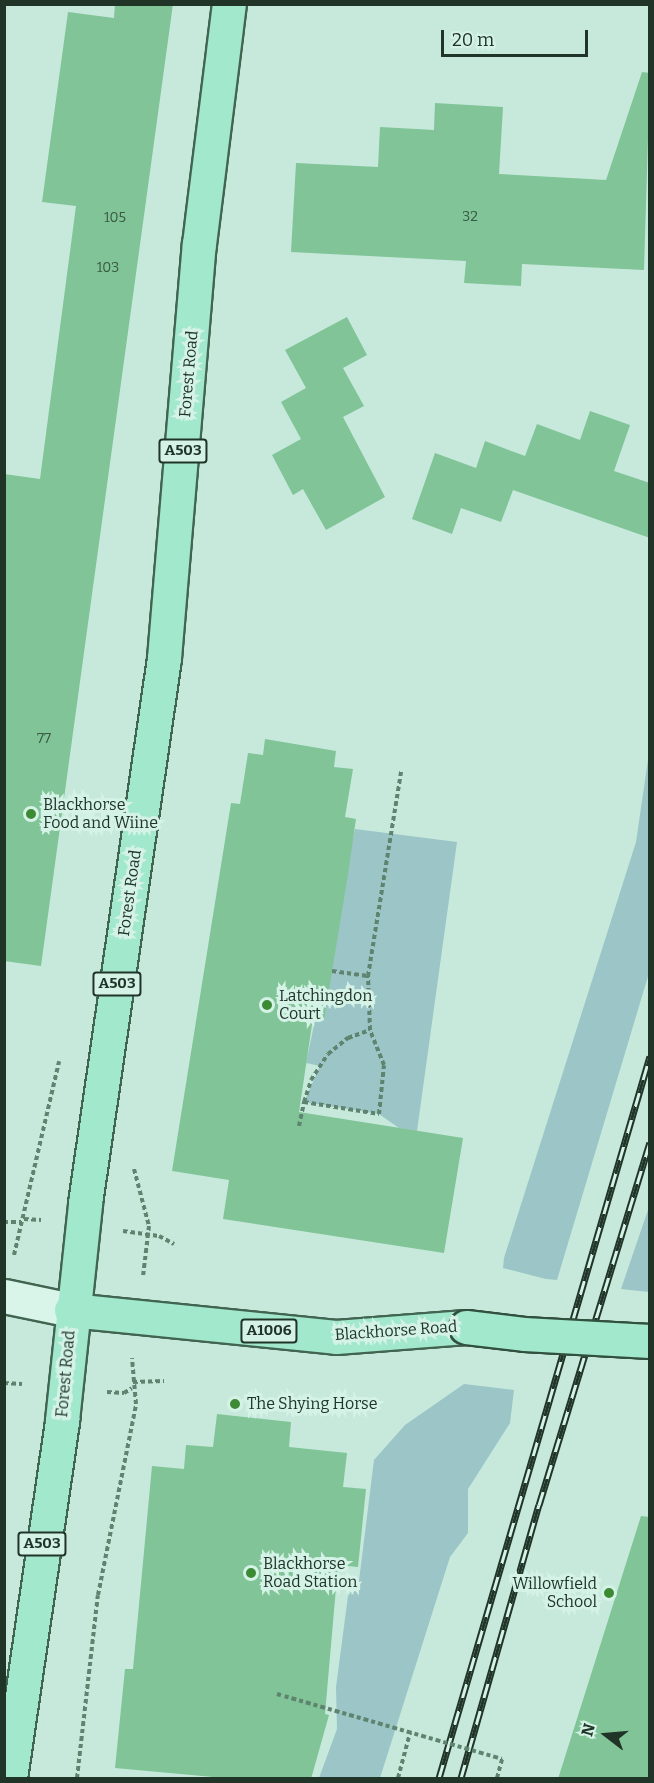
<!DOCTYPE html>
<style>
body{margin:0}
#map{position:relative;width:654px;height:1783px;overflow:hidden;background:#c6e9dc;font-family:Bitter,serif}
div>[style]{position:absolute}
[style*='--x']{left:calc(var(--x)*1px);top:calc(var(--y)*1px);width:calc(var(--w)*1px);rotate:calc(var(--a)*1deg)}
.green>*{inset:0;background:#9bc5c6}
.building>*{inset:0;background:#80c497}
.path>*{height:4px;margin-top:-2px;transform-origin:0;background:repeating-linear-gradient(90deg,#5e836e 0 4.5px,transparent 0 7.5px)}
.roads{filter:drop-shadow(2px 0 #416550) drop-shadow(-2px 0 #416550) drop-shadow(0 2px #416550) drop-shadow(0 -2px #416550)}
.secondary>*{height:33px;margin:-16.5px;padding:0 16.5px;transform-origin:16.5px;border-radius:16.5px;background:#d9f5ea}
.primary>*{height:33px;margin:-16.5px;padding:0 16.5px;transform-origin:16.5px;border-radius:16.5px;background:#a2e8cd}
.rail>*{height:7px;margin-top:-3.5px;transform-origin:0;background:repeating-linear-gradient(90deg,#d5f2e7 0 14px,#203528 0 28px);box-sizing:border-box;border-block:2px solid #203528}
.path-bridge>*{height:4px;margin-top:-2px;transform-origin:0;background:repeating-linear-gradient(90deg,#5e836e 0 4.5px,transparent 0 7.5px)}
.bridges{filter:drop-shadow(2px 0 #31513e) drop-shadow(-2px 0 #31513e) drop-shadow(0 2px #31513e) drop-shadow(0 -2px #31513e)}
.primary-bridge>*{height:33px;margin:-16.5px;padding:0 16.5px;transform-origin:16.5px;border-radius:16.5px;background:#a2e8cd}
.dots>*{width:16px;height:16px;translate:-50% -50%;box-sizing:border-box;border:3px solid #d5f2e7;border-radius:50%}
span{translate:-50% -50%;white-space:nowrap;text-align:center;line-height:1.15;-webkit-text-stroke:6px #d5f2e7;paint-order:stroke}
.number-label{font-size:14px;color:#385944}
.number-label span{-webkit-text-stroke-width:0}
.shield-label span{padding:2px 4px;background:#d5f2e7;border:2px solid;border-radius:4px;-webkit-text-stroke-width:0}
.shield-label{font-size:15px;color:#203528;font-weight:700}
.street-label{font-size:16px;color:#203528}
.poi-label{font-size:16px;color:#203528}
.left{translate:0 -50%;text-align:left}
.right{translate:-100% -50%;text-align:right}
.frame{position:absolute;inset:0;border:6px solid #203528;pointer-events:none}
.north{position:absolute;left:576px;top:1705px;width:60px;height:60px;-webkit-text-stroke:4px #d5f2e7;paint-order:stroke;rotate:286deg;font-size:16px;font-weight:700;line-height:24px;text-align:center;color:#203528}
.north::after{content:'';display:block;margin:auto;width:21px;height:27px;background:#203528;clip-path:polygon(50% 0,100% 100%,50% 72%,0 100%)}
.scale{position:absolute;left:441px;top:30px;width:147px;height:27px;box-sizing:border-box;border:3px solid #203528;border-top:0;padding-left:8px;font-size:18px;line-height:21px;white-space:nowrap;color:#203528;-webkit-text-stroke:4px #d5f2e7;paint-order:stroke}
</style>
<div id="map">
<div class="green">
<i style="clip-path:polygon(649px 753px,649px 973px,557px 1280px,546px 1279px,503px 1268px,504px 1258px,636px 842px)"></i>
<i style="clip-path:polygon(355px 829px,457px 842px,417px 1131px,399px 1128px,379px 1114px,304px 1102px,320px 1066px,306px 1063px)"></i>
<i style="clip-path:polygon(649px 1207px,649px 1292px,621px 1289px)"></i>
<i style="clip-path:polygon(464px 1384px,514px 1390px,510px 1423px,468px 1489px,468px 1533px,450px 1557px,380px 1778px,319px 1778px,337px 1729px,336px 1687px,348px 1596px,359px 1581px,374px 1460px,405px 1425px)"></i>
</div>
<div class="building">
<i style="clip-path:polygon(115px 4px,173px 4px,41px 966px,4px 961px,4px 474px,40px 479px,76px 206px,42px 202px,68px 12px,114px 18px)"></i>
<i style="clip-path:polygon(642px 72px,650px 73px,644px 270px,522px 264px,521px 286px,464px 283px,466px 261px,291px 252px,296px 163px,378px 167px,380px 127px,434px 130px,435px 103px,503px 107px,499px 174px,606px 180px)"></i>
<i style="clip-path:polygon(347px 317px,367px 355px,343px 368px,364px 406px,343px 417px,385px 497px,326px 530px,303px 489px,293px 495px,272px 455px,301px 439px,281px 402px,306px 388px,285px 350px)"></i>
<i style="clip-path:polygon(590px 411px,630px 425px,614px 471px,650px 483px,650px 538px,513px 490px,501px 522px,461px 508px,452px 534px,412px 519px,435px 453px,476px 468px,485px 441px,525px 456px,537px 424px,580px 440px)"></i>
<i style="clip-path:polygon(265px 739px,336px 751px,334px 767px,353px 769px,345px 817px,356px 819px,348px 874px,324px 1020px,313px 1018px,299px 1112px,463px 1138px,444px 1253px,223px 1219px,229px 1180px,172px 1171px,231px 803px,240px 804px,248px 753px,263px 755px)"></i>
<i style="clip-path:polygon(217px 1414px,291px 1422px,289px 1447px,347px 1453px,343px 1487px,366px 1489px,358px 1567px,338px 1565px,325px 1714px,329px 1715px,311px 1779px,235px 1779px,115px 1768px,125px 1669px,133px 1669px,152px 1466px,184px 1469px,186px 1445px,213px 1447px)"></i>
<i style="clip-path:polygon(641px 1516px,650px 1517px,650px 1779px,558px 1779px)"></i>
</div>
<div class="path">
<i style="--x:332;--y:971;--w:36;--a:8"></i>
<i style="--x:304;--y:1102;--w:23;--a:-72"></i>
<i style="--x:311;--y:1080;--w:31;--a:-57"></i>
<i style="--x:328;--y:1054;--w:26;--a:-39"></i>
<i style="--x:348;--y:1038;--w:23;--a:-20"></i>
<i style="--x:299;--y:1126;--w:25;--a:-78"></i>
<i style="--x:304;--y:1102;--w:76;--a:9.1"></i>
<i style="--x:379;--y:1114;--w:49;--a:-84.2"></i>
<i style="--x:384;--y:1065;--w:38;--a:-112"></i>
<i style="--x:370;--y:1030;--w:54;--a:-92.1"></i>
<i style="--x:368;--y:976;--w:207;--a:-80.8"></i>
<i style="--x:134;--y:1169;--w:59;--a:75.3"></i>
<i style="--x:149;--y:1226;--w:50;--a:96.8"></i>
<i style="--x:24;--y:1219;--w:17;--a:3"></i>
<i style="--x:4;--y:1222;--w:17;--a:0"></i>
<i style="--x:123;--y:1231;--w:36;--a:8"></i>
<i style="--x:159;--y:1236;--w:17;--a:28"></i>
<i style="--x:14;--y:1255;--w:199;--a:-76.9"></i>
<i style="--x:133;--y:1382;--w:31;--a:-2"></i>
<i style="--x:4;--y:1383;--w:18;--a:3"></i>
<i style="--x:107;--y:1392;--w:17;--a:3"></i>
<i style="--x:124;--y:1393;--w:9;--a:-32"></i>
<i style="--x:77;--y:1778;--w:184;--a:-83.5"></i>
<i style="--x:98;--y:1595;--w:195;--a:-78.7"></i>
<i style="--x:136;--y:1404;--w:46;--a:-95"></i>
<i style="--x:398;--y:1778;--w:47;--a:-75.1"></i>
<i style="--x:497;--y:1778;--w:20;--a:-75"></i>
</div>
<div class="roads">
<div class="secondary">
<i style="--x:4;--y:1296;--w:68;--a:11.8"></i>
</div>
<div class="primary">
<i style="--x:71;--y:1310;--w:266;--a:5.8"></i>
<i style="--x:336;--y:1337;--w:130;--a:-4.4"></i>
<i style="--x:10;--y:1778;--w:362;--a:-81.7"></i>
<i style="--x:62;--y:1420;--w:218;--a:-83.9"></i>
<i style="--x:85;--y:1203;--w:551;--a:-81.75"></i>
<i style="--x:164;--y:658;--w:415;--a:-85.2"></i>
<i style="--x:199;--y:244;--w:242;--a:-82.9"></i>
</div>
</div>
<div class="rail">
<i style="--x:439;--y:1778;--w:752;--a:-73.71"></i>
<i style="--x:461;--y:1778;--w:284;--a:-74.1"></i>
<i style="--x:539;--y:1505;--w:379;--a:-73"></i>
</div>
<div class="path-bridge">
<i style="--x:277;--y:1694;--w:234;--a:16.1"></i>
</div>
<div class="bridges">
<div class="primary-bridge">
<i style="--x:466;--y:1327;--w:58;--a:6.9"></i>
<i style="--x:524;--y:1334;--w:126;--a:3.2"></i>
</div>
</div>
<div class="dots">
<i style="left:31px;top:814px;background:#3c8b34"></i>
<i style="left:267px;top:1005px;background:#3c8b34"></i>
<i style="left:235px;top:1404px;background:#3c8b34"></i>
<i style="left:251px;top:1573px;background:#3c8b34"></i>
<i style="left:609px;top:1593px;background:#3c8b34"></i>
</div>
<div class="number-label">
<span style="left:470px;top:217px">32</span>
<span style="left:115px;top:218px">105</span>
<span style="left:108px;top:268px">103</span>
<span style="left:44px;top:739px">77</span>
</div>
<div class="shield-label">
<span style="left:183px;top:451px">A503</span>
<span style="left:117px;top:984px">A503</span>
<span style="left:269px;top:1331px">A1006</span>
<span style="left:42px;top:1544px">A503</span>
</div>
<div class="street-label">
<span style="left:189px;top:374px;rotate:-85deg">Forest Road</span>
<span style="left:130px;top:893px;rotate:-82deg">Forest Road</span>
<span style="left:396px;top:1331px;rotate:-4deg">Blackhorse Road</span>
<span style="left:66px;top:1374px;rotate:-85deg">Forest Road</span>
</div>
<div class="poi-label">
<span class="left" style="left:43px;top:814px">Blackhorse<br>Food and Wiine</span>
<span class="left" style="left:279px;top:1005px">Latchingdon<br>Court</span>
<span class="left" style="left:247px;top:1404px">The Shying Horse</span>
<span class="left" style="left:263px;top:1573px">Blackhorse<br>Road Station</span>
<span class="right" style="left:597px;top:1593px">Willowfield<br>School</span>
</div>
<div class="frame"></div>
<div class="north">N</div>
<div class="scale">20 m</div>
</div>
